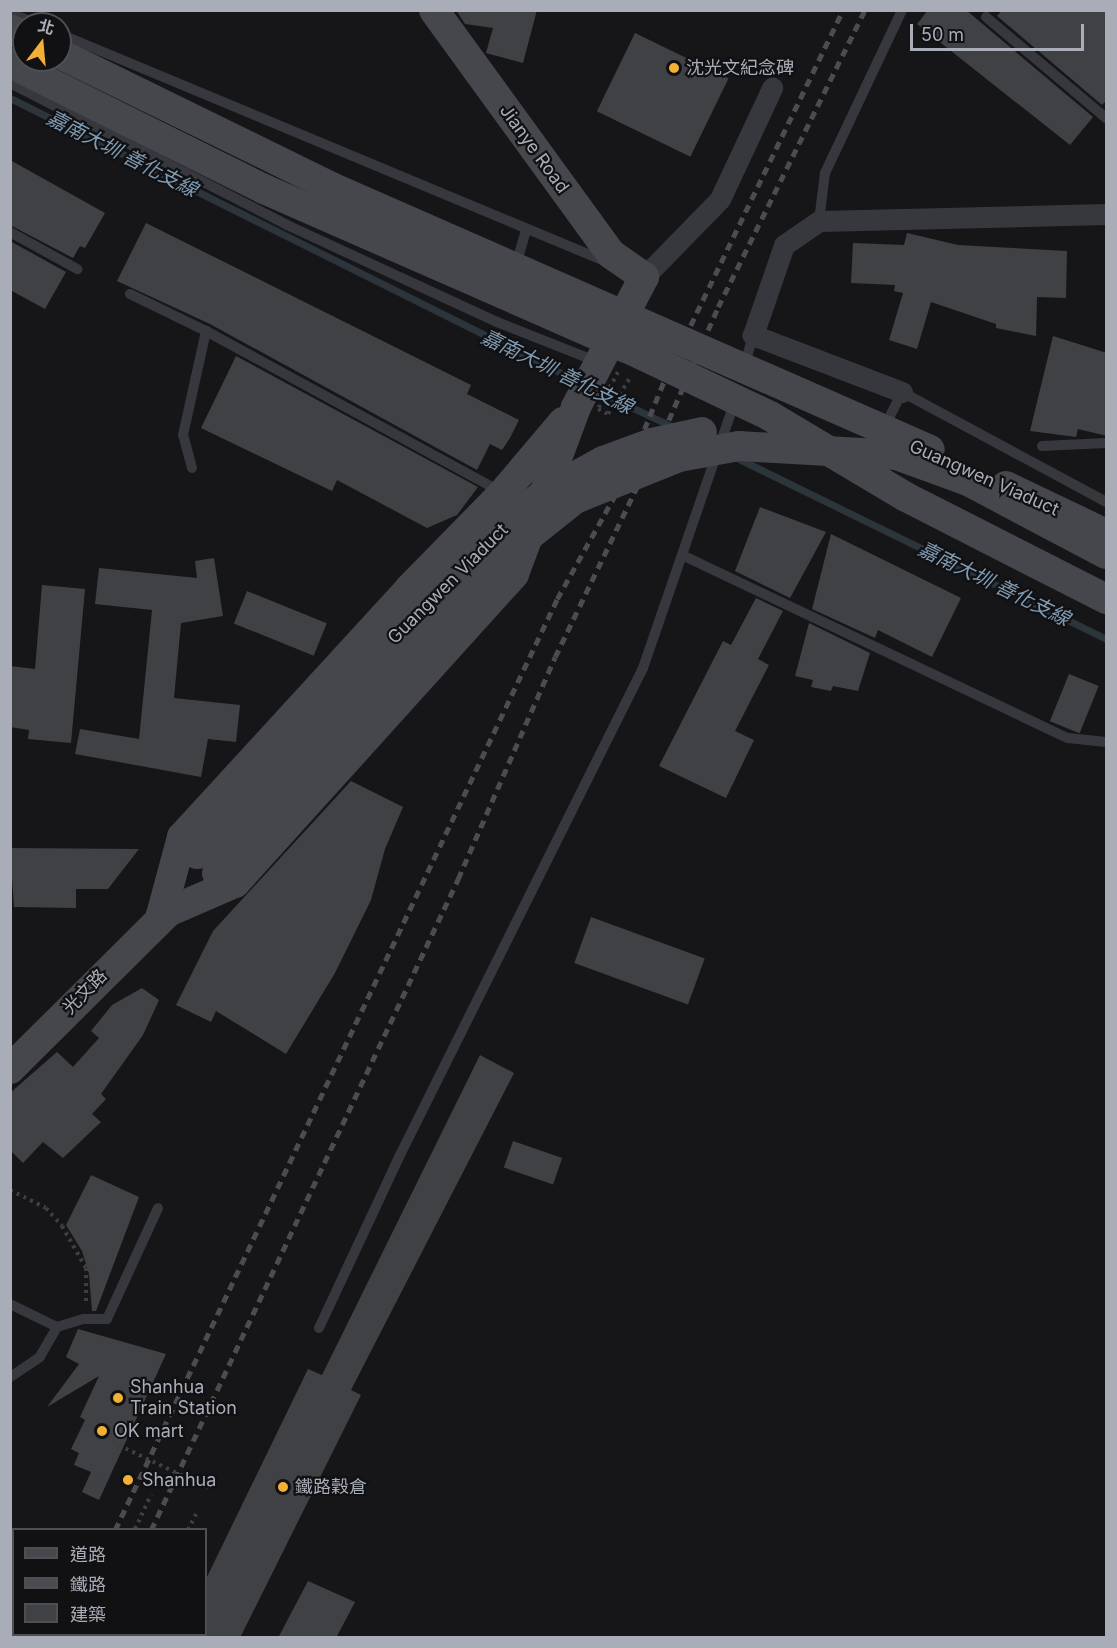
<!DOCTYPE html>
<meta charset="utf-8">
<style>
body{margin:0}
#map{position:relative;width:1117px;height:1648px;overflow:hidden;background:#161618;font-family:Inter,"Noto Sans TC",sans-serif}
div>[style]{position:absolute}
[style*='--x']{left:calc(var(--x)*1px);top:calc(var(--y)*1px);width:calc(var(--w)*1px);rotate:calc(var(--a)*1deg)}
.stream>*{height:7px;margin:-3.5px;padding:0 3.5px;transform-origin:3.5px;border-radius:3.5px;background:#2c353c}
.building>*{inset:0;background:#404145;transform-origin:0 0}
.path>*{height:4px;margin-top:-2px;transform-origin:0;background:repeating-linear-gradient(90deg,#3d3f44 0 3px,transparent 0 7.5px)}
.lane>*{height:10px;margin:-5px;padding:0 5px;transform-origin:5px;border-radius:5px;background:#37383d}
.street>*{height:21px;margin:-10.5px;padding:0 10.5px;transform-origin:10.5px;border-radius:10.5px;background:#37383d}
.secondary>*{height:30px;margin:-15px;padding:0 15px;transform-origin:15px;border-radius:15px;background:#45474d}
.rail>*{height:4.5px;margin-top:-2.25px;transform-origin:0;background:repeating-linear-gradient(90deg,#4a4c52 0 8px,transparent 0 14px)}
.path-bridge>*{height:4px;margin-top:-2px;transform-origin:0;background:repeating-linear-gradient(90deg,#3d3f44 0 3px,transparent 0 7.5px)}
.secondary-bridge>*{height:30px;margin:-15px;padding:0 15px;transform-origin:15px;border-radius:15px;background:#45474d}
.dots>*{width:16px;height:16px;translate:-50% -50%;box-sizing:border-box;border:3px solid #111113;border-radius:50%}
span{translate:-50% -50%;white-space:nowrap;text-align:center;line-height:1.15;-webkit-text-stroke:4.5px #111113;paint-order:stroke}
.poi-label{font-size:18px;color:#a8adb8}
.left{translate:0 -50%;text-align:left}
.street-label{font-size:18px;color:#a8adb8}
.water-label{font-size:20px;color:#7f9bb3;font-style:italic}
.frame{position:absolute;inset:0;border:12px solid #a8adb8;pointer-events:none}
.legend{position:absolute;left:12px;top:1528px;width:195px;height:108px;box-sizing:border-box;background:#111113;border:2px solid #4d4f55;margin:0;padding:8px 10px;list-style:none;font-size:18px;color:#a8adb8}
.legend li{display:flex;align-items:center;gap:12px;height:30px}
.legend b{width:30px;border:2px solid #4d4f55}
.north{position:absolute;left:12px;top:12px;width:60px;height:60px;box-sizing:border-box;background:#111113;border:2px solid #4d4f55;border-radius:50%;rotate:16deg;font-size:16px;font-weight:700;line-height:24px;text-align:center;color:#a8adb8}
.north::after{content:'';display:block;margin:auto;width:21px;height:27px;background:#f2b134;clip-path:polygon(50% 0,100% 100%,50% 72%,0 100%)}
.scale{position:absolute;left:910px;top:24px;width:174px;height:27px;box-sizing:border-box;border:3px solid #a8adb8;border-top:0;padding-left:8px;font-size:18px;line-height:21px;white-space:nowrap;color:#a8adb8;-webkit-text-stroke:4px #111113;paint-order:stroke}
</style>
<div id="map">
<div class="stream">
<i style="--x:10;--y:98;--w:638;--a:26.52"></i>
<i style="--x:593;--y:389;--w:89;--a:25.4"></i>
<i style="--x:737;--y:458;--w:411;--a:26.1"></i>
</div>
<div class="building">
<i style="clip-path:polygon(456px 10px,537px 10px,523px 63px,486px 53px,493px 28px,465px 24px)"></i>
<i style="clip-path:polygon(928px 10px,966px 10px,1093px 117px,1070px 145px,917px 24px)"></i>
<i style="clip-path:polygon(1002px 10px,1107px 10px,1107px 100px,1102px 105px,997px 16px)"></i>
<i style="left:635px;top:33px;width:104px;height:87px;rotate:26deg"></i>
<i style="clip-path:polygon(10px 160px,105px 213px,85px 248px,80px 246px,73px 258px,10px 225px)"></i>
<i style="clip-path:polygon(146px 223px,471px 385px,467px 394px,519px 420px,510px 438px,502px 450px,490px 444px,477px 470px,210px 324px,117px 281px)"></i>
<i style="clip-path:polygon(907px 233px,958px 245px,1067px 251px,1066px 298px,1037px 297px,1036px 336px,996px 328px,996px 324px,931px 302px,917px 349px,889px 340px,903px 293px,894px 291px,895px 285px,851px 283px,853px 243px,904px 245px)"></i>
<i style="clip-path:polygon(10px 241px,66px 272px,45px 309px,10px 290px)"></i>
<i style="clip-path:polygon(1053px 336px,1107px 353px,1107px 436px,1078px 429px,1076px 437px,1030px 431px)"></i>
<i style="clip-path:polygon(236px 356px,478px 487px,457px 515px,427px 528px,337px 480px,332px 491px,201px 428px)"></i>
<i style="clip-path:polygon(760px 507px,826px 532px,790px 598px,735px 571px)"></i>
<i style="clip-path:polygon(831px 534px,961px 598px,932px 657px,878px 630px,875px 638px,812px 609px)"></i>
<i style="clip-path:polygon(214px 558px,223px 616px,181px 623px,174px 698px,240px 705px,236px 742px,208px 739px,201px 777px,75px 754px,80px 729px,139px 739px,152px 610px,95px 604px,99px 568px,197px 578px,195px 561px)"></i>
<i style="clip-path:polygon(42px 585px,85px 589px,71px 743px,28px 739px,29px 730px,10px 727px,10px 666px,35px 669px)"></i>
<i style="left:247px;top:591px;width:86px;height:35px;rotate:22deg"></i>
<i style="clip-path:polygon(756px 598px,783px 611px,758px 659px,769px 665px,735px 731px,754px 740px,726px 798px,659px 766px,723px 641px,731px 645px)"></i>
<i style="clip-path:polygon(809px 623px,870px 653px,858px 691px,833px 686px,831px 691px,811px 687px,813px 680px,795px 676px)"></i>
<i style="left:1069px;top:674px;width:32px;height:51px;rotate:22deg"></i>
<i style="clip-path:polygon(351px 781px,403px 807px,385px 849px,371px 900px,335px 973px,286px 1054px,216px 1011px,211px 1022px,176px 1005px,213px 931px)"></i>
<i style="clip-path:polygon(10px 848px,139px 849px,108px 889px,76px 889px,76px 908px,14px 907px)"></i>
<i style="left:591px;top:917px;width:121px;height:49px;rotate:20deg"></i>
<i style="clip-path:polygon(142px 988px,159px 1000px,143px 1035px,101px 1094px,106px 1099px,92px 1114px,101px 1122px,63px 1158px,43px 1142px,23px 1163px,10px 1150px,10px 1093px,57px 1052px,73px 1067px,99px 1038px,91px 1031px,112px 1005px)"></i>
<i style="clip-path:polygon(480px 1055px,514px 1073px,351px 1390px,361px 1395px,240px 1638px,206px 1638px,206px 1579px,308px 1369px,322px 1375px)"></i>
<i style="left:513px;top:1141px;width:52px;height:28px;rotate:19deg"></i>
<i style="clip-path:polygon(91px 1175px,139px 1197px,96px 1311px,92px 1311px,89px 1274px,82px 1251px,66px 1225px)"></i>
<i style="clip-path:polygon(78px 1329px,166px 1354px,99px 1500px,82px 1492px,91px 1472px,74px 1465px,79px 1453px,71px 1449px,85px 1420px,80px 1417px,99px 1376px,47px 1407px,79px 1364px,66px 1357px)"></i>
<i style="clip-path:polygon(308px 1581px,355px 1602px,336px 1638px,278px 1638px)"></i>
</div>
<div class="path">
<i style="--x:10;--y:1190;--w:40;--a:26.6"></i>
<i style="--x:46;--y:1208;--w:24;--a:48"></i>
<i style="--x:62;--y:1226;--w:48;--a:60.3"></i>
<i style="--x:86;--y:1268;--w:35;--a:90"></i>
<i style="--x:94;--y:1489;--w:20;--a:-66"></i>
<i style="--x:135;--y:1529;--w:38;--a:-65"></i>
<i style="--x:188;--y:1530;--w:18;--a:-63"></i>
</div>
<div class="lane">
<i style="--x:10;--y:13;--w:29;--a:22"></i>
<i style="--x:986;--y:17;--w:157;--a:40.1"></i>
<i style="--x:60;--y:34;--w:593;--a:22.63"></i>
<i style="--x:10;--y:83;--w:311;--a:27.1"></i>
<i style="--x:287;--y:225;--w:231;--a:24.8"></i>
<i style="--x:497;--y:322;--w:109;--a:21.6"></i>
<i style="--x:819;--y:221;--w:48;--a:-82.9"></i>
<i style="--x:825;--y:173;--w:180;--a:-64.7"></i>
<i style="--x:10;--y:232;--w:77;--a:28.9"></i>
<i style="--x:516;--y:265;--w:35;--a:-74"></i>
<i style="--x:130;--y:294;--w:85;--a:26"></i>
<i style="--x:206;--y:331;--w:335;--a:28.6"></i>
<i style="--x:744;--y:367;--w:33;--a:-74"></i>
<i style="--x:884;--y:428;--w:40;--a:-63.4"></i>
<i style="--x:902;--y:392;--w:232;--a:28.3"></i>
<i style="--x:1042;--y:446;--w:64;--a:-2.7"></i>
<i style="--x:192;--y:468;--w:34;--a:-105"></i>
<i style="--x:183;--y:435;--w:107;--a:-77.5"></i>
<i style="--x:682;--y:555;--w:427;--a:25.4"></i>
<i style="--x:1068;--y:738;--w:38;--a:6"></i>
<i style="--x:10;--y:1304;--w:52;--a:26.1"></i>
<i style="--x:57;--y:1327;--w:34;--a:120"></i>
<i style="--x:40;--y:1357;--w:36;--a:146"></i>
<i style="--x:57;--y:1327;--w:28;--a:-17"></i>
<i style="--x:84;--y:1319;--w:23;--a:0"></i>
<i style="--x:107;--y:1319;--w:122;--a:-65.3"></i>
<i style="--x:319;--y:1328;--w:189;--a:-64.9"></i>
<i style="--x:399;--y:1157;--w:546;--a:-63.48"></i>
<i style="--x:643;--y:668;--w:280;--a:-71"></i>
</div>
<div class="street">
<i style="--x:644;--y:277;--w:109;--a:-45.7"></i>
<i style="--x:720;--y:199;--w:123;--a:-64.9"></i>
<i style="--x:902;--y:392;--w:160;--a:-159.1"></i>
<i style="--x:753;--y:335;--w:95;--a:-71"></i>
<i style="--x:784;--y:245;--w:42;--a:-34.4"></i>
<i style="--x:819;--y:221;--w:287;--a:-1.4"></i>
</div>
<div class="secondary">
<i style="--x:10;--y:29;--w:16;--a:27"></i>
<i style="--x:1006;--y:486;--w:111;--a:25.6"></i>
<i style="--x:161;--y:915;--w:81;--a:-23.4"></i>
<i style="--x:235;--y:883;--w:416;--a:-47.9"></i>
<i style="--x:514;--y:574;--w:178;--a:-69.6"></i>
<i style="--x:576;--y:407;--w:147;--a:-62.4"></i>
<i style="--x:644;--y:277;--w:40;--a:-145.1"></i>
<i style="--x:611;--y:254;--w:301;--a:-126"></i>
<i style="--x:161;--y:915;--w:81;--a:-74.9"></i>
<i style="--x:182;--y:837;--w:336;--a:-47.5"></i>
<i style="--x:409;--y:589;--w:134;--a:-45.6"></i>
<i style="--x:503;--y:493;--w:93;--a:-49.8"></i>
<i style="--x:10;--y:1069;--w:234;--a:-44.8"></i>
</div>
<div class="rail">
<i style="--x:115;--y:1530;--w:1031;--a:-64.6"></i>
<i style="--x:557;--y:599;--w:135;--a:-60.8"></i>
<i style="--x:623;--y:481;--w:113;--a:-67.7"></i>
<i style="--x:666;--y:376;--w:407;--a:-64.2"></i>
<i style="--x:151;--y:1530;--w:720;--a:-64.75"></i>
<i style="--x:458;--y:879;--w:242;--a:-66.4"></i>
<i style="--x:555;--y:657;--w:249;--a:-64.3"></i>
<i style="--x:663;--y:433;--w:137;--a:-66.4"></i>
<i style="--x:718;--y:307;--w:331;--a:-63.7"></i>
<i style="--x:64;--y:1638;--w:4;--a:-76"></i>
<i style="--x:100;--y:1638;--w:4;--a:-76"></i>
</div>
<div class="path-bridge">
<i style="--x:618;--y:372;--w:42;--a:118.4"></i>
<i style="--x:598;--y:409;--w:11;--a:27"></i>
<i style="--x:608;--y:414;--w:44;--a:-58.8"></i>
<i style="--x:112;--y:1442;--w:106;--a:25.6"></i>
</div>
<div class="secondary-bridge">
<i style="--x:60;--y:54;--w:300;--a:26.1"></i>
<i style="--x:329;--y:186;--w:656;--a:23.71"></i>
<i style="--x:10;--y:63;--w:284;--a:26.4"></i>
<i style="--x:264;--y:189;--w:396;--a:23.7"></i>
<i style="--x:627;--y:348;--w:158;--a:25.4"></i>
<i style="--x:770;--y:416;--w:158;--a:30.8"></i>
<i style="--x:906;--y:497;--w:225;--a:27"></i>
<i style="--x:197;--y:854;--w:425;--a:-47.4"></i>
<i style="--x:485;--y:541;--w:77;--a:-38.7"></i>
<i style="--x:545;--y:493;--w:66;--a:-28.9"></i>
<i style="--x:603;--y:461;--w:52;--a:-20.2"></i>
<i style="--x:652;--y:443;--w:51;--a:-12.4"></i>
<i style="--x:217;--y:873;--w:443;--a:-47.6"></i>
<i style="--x:516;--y:546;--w:75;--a:-38.5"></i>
<i style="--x:575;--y:499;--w:112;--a:-22"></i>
<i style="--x:679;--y:457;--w:61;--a:-10.4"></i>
<i style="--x:739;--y:446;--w:157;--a:3.3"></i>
<i style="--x:896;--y:455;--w:77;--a:19.9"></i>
<i style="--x:968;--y:481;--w:156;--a:27.9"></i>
</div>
<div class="dots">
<i style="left:674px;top:68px;background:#f2b134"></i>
<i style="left:118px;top:1398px;background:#f2b134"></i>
<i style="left:102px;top:1431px;background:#f2b134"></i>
<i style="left:128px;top:1480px;background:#f2b134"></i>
<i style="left:283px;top:1487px;background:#f2b134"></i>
</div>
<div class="poi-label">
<span class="left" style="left:686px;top:68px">沈光文紀念碑</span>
<span class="left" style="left:130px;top:1398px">Shanhua<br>Train Station</span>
<span class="left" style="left:114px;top:1431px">OK mart</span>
<span class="left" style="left:142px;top:1480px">Shanhua</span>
<span class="left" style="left:295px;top:1487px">鐵路穀倉</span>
</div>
<div class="street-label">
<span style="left:534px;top:149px;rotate:54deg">Jianye Road</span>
<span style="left:984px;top:478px;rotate:24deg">Guangwen Viaduct</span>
<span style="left:448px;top:584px;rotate:-45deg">Guangwen Viaduct</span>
<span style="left:85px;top:992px;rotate:-46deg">光文路</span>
</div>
<div class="water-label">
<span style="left:122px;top:154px;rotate:27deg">嘉南大圳 善化支線</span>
<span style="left:557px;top:372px;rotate:26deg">嘉南大圳 善化支線</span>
<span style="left:994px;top:584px;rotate:26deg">嘉南大圳 善化支線</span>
</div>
<div class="frame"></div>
<ul class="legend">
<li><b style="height:8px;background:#45474d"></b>道路</li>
<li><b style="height:8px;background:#4a4c52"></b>鐵路</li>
<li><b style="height:16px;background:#404145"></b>建築</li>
</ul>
<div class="north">北</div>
<div class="scale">50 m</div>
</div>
